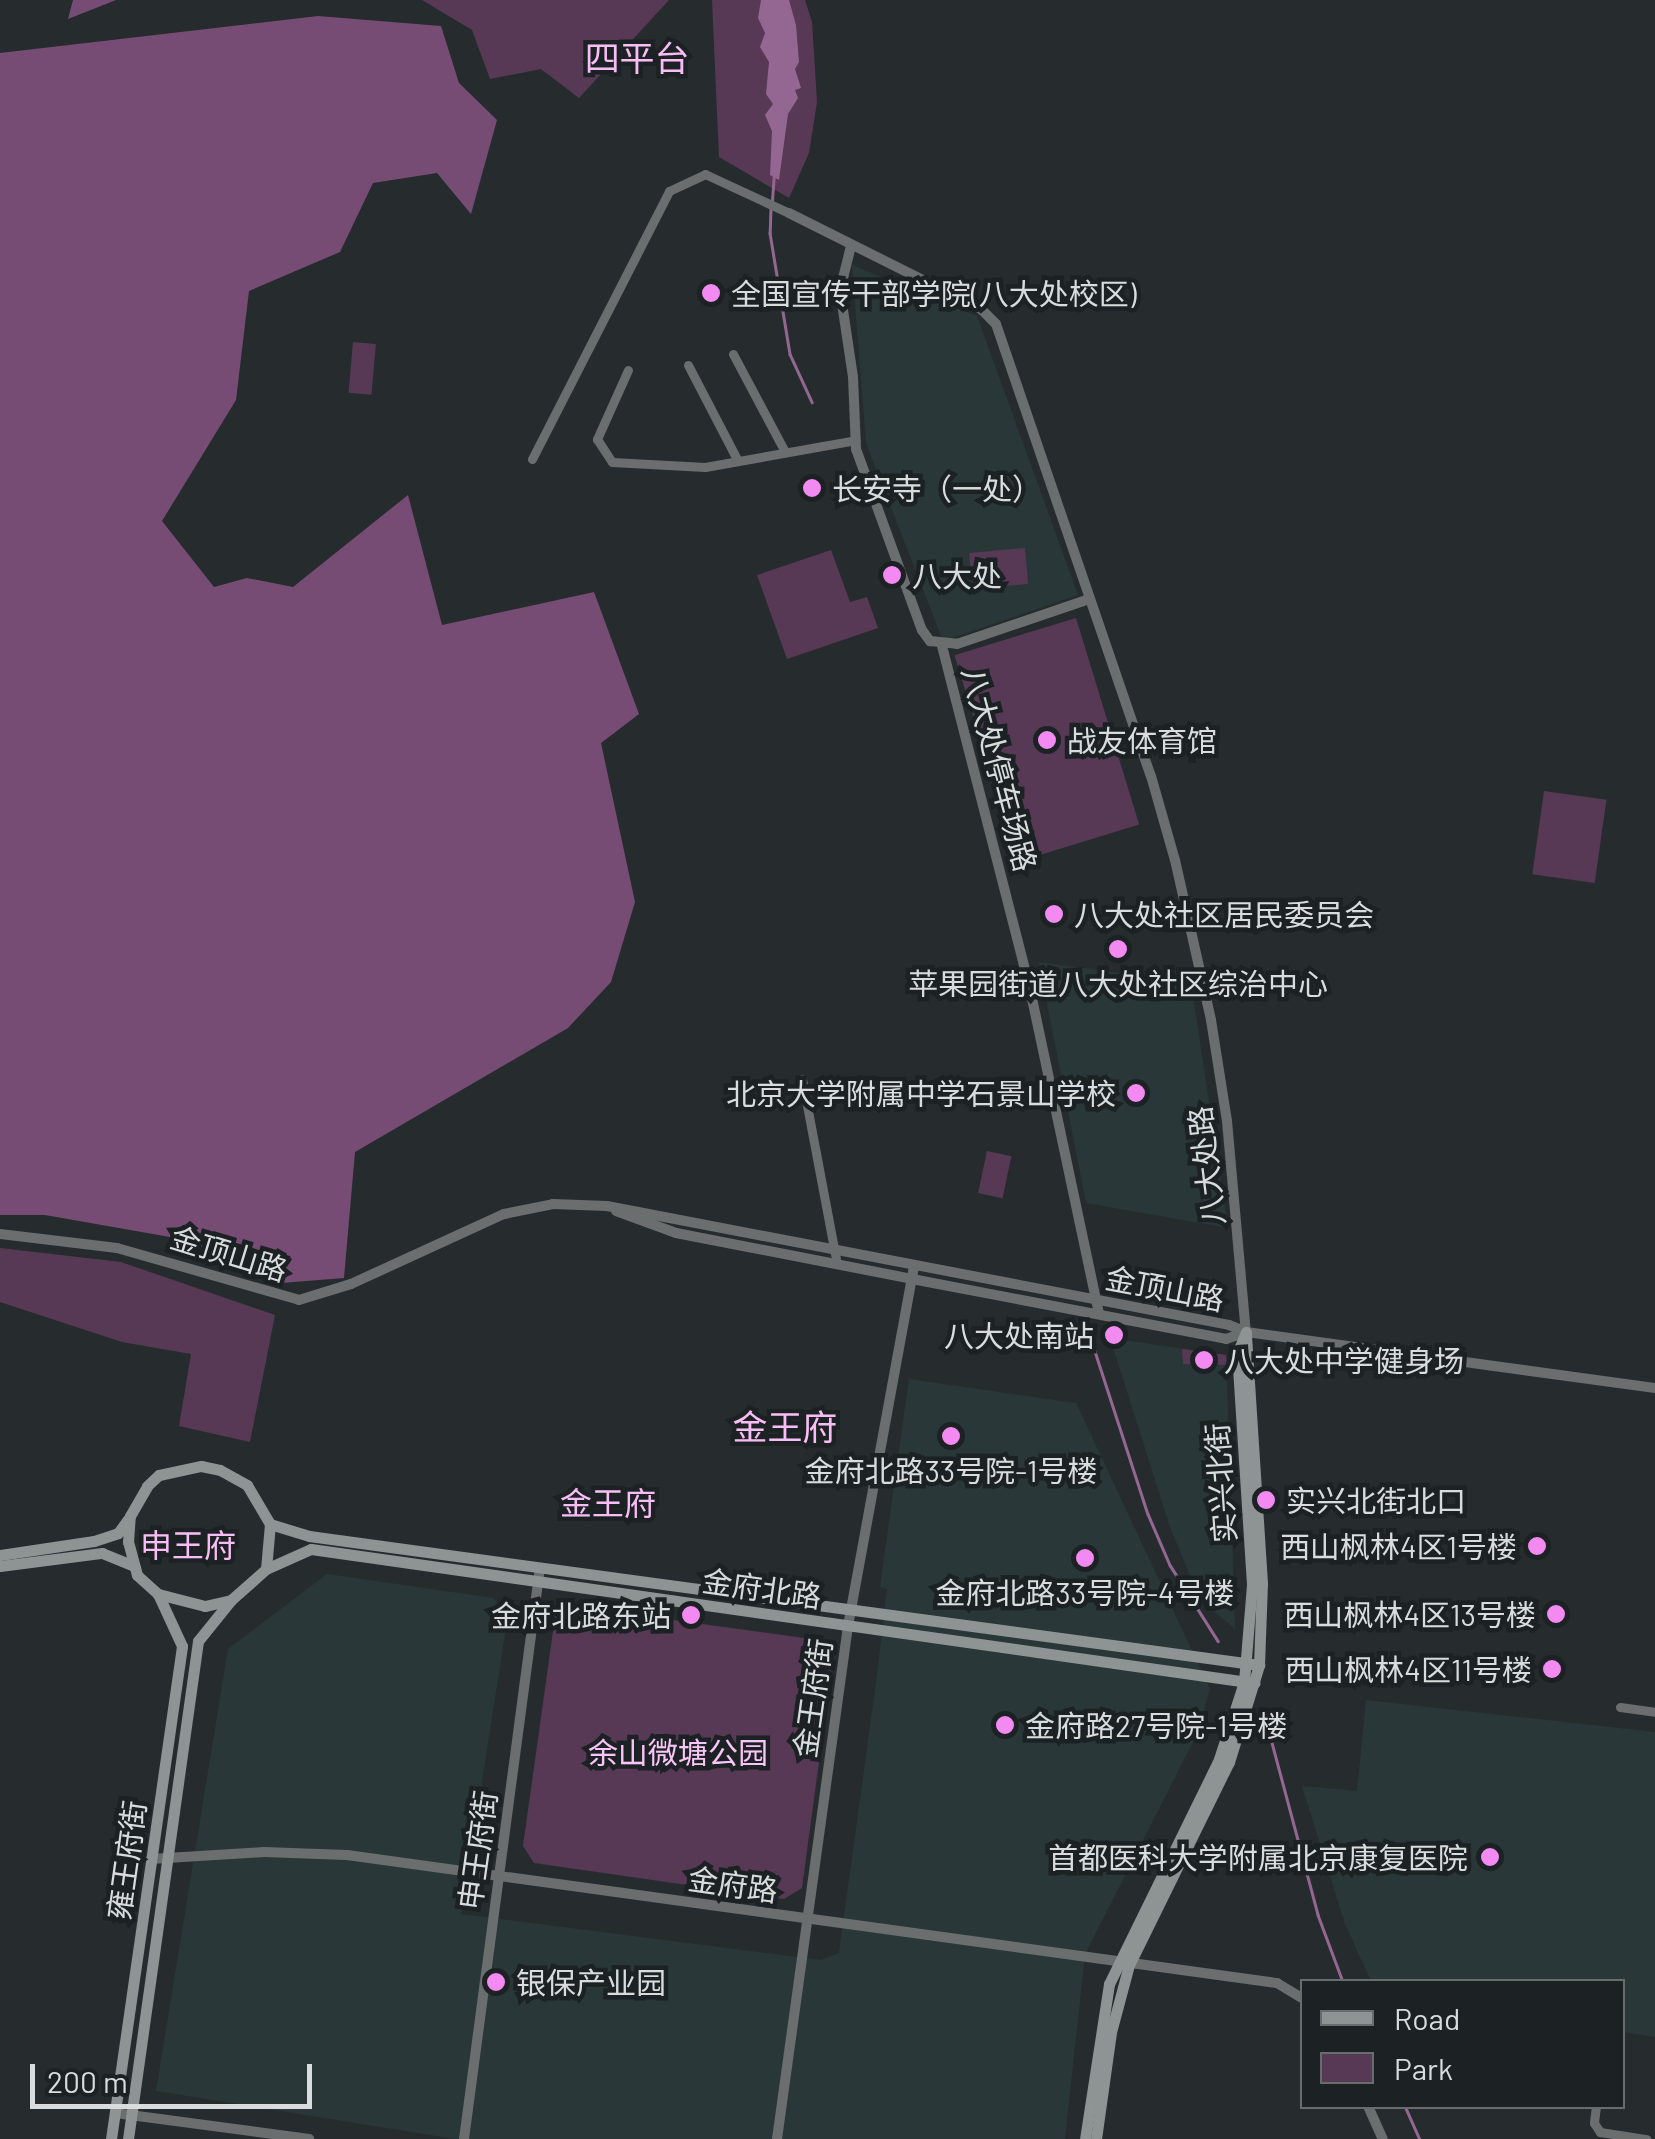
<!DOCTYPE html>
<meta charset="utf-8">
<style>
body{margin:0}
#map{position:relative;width:1655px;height:2139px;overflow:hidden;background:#262c2d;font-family:Barlow,"Noto Sans SC",sans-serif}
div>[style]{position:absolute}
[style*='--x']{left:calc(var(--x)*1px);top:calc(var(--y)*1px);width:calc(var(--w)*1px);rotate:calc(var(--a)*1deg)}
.built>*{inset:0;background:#293739}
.green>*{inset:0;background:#573956;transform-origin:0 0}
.forest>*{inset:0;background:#764c75}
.water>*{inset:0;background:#946793}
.stream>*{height:2.5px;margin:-1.25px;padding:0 1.25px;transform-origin:1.25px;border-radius:1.25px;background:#946793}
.minor>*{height:9px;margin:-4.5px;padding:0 4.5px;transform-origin:4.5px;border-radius:4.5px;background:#6b6e6e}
.tertiary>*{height:10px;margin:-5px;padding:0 5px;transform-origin:5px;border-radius:5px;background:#6b6e6e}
.secondary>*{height:11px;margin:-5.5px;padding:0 5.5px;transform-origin:5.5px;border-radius:5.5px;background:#8e9494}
.dots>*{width:28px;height:28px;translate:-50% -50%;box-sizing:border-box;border:5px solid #1c2223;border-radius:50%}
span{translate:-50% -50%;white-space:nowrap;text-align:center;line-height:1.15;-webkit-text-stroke:9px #1c2223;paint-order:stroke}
.poi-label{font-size:30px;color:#d8dcdd}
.left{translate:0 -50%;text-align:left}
.right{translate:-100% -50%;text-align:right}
.street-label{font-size:30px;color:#d8dcdd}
.park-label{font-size:30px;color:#f9c4f7}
.neighbourhood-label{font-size:32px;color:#f9bdf6}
.quarter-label{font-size:35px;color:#f9bdf6}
.legend{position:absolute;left:1300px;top:1979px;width:325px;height:130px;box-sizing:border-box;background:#1c2223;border:2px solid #676c6d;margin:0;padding:12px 18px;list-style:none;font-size:30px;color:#d8dcdd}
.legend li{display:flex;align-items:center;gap:20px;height:50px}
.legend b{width:50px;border:2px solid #676c6d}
.scale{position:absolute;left:30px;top:2064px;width:282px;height:45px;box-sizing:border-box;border:5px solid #d8dcdd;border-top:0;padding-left:12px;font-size:30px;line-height:35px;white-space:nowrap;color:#d8dcdd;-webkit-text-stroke:8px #1c2223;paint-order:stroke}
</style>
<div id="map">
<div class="built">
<i style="clip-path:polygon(852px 265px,977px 316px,1078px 595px,943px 641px,866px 443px)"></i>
<i style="clip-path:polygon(1039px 962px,1191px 983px,1228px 1228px,1086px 1203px)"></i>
<i style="clip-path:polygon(1110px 1338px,1226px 1355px,1235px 1629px,1200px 1600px,1170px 1527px)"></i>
<i style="clip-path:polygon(909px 1379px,1076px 1403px,1210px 1689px,1197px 1734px,1085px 1954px,1065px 2139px,455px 2139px,156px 2091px,228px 1649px,327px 1574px,494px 1598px,507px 1622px,461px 1914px,821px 1960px,839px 1953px,877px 1675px,887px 1589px,880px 1587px)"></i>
<i style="clip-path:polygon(1366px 1700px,1655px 1732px,1655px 2037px,1623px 2032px,1622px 1982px,1371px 1981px,1345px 1924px,1302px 1786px,1357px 1791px)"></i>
</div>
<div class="green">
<i style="clip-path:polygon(422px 0,669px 0,579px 98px,541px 69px,490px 79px,472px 30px)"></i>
<i style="clip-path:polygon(712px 0,805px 0,812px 22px,817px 102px,809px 153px,789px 198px,719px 157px)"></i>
<i style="left:353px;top:342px;width:23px;height:51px;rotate:5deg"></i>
<i style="left:1025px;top:548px;width:36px;height:56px;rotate:85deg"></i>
<i style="clip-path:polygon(831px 550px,850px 602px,867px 597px,878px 628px,787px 659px,757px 575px)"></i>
<i style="left:1076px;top:618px;width:216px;height:127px;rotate:73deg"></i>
<i style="left:1544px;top:791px;width:63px;height:84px;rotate:8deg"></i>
<i style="left:987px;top:1151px;width:25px;height:43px;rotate:12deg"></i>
<i style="clip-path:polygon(0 1248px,121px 1262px,275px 1315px,250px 1442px,179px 1426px,191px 1354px,122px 1342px,0 1302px)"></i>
<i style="clip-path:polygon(1182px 1349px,1226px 1355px,1227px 1365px,1183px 1364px)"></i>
<i style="clip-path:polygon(564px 1605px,826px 1641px,834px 1650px,802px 1888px,784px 1899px,534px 1863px,523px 1846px,556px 1610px)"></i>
</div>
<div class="forest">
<i style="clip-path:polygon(73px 0,116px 0,68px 19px)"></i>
<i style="clip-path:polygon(318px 16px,441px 26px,459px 83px,497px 120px,471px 214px,437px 173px,373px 183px,340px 252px,249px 291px,236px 400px,162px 521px,214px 587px,247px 578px,293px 587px,408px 495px,442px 625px,594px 592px,639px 714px,601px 743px,635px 902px,611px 982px,568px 1028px,355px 1152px,344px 1278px,281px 1283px,187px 1240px,45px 1215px,0 1215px,0 53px)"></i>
</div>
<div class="water">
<i style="clip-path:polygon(761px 0,789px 0,796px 25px,799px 62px,795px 69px,801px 88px,795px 90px,798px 98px,788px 114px,779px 180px,770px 175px,772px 131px,765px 115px,773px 104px,766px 94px,769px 62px,760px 47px,765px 33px,758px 18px)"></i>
</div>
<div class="stream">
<i style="--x:772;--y:201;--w:27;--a:-86"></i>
<i style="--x:771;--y:209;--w:24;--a:92"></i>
<i style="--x:770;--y:233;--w:123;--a:80.6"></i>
<i style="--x:790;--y:354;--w:53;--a:65.4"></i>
<i style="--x:1091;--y:1339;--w:184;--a:72"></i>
<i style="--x:1148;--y:1514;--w:56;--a:66.7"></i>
<i style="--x:1170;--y:1565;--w:90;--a:57.7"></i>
<i style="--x:1267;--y:1724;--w:198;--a:75"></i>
<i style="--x:1318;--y:1915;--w:72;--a:69.5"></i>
<i style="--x:1405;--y:2106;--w:36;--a:66"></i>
</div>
<div class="minor">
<i style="--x:733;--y:354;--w:111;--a:62"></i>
<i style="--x:688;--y:365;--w:108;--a:62.5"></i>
<i style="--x:628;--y:370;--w:76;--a:114.2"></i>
<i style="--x:597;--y:439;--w:27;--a:57"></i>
<i style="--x:612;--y:462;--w:93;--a:3.1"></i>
<i style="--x:705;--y:467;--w:153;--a:-10.1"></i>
<i style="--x:532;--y:459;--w:301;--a:-62.9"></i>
<i style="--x:669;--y:191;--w:40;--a:-25"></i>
<i style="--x:705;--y:174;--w:93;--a:24.9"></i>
<i style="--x:802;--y:1079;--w:188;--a:79.3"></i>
<i style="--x:1620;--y:1707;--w:35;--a:8"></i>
<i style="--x:1596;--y:2106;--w:17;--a:97"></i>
<i style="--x:1594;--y:2123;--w:11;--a:56"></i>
<i style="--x:1600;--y:2132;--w:47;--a:8.7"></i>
</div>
<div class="tertiary">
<i style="--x:789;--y:213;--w:215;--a:26.6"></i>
<i style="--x:981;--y:309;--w:21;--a:45"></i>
<i style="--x:996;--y:324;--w:478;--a:71.1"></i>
<i style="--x:1151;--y:776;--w:87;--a:74.1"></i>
<i style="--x:1175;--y:860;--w:164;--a:77.3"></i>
<i style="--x:1211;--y:1020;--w:102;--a:81"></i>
<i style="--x:1227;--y:1121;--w:212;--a:84.9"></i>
<i style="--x:851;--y:246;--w:45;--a:104"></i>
<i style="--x:840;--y:290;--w:88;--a:81.5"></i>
<i style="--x:853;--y:377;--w:72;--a:87.6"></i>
<i style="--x:856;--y:449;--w:193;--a:70"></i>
<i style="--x:922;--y:630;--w:14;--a:54"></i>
<i style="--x:930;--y:641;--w:27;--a:6"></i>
<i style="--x:957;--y:644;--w:139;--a:-18.8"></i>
<i style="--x:942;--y:646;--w:354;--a:75.6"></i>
<i style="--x:1030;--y:989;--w:332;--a:78"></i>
<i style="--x:616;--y:1211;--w:64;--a:20.1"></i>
<i style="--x:676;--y:1233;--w:240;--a:11"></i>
<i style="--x:912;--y:1279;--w:320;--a:10.8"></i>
<i style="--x:1226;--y:1339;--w:21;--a:-19"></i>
<i style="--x:0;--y:1234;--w:118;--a:6.8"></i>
<i style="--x:117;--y:1248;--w:189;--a:15.9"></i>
<i style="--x:299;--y:1300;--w:54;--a:-17.1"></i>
<i style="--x:351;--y:1284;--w:168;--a:-24.6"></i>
<i style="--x:504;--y:1214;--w:50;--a:-11.5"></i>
<i style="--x:553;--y:1204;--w:54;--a:2.1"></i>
<i style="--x:607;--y:1206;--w:633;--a:10.83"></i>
<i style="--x:1229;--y:1325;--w:18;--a:22"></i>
<i style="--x:1246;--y:1332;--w:413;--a:7.8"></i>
<i style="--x:151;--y:1859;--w:113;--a:-3.5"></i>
<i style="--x:264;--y:1852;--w:83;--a:2.1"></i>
<i style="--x:347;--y:1855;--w:939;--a:7.84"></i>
<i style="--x:1277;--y:1983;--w:29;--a:31"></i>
<i style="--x:1368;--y:2106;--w:36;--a:66"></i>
<i style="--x:115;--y:2113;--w:196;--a:7.6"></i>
<i style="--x:464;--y:2139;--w:576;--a:-82.42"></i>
<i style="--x:777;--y:2139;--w:518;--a:-82.12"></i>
<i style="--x:848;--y:1626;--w:366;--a:-79.6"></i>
</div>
<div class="secondary">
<i style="--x:201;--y:1466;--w:19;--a:12"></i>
<i style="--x:220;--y:1470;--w:31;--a:29"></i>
<i style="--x:247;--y:1485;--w:45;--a:59.5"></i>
<i style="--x:270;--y:1524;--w:45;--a:95.1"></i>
<i style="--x:266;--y:1569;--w:47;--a:138.5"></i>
<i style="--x:231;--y:1600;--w:27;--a:167"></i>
<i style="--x:205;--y:1606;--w:49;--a:-165.7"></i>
<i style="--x:158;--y:1594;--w:28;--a:-138"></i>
<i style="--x:137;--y:1575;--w:34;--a:-105"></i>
<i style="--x:128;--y:1542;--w:26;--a:-86"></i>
<i style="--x:130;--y:1516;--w:34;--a:-60"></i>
<i style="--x:147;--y:1486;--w:16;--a:-43"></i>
<i style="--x:159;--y:1475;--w:43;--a:-12.1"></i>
<i style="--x:270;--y:1524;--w:41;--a:17.1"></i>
<i style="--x:309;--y:1536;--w:959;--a:7.73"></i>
<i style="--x:0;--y:1555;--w:95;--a:-8.5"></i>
<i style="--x:94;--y:1541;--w:25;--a:-18"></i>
<i style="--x:118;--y:1533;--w:17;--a:-54"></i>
<i style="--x:0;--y:1566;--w:103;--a:-7.3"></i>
<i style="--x:102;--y:1553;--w:35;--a:22"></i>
<i style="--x:266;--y:1569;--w:49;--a:-24"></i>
<i style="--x:311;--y:1549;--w:953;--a:8.08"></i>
<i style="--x:111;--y:2139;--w:498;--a:-81.8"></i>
<i style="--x:182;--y:1646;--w:57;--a:-114.8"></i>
<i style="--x:128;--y:2139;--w:503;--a:-82"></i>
<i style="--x:198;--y:1641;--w:53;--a:-51.2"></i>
<i style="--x:1085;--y:2139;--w:157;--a:-81.2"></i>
<i style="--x:1109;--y:1984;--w:250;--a:-63.9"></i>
<i style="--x:1219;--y:1759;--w:81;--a:-72"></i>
<i style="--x:1244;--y:1682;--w:98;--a:-85.3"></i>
<i style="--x:1252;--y:1584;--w:230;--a:-93.7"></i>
<i style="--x:1237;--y:1354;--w:24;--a:-68"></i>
<i style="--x:1096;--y:2139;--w:108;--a:-82"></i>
<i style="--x:1111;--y:2032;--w:69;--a:-75"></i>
<i style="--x:1129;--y:1965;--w:226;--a:-63.8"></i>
<i style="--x:1229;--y:1762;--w:102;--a:-72.8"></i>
<i style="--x:1259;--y:1665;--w:82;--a:-87.9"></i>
<i style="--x:1262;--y:1583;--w:249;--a:-93.7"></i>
</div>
<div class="dots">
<i style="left:711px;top:293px;background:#f38af2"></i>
<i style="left:812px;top:488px;background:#f38af2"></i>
<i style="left:892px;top:575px;background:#f38af2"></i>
<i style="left:1047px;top:740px;background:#f38af2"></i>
<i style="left:1054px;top:914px;background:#f38af2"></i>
<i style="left:1118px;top:949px;background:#f38af2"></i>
<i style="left:1136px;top:1093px;background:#f38af2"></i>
<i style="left:1114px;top:1335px;background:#f38af2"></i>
<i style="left:1204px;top:1360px;background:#f38af2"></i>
<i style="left:951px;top:1436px;background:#f38af2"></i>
<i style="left:1266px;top:1500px;background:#f38af2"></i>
<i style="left:1537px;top:1546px;background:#f38af2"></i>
<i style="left:1085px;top:1558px;background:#f38af2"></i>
<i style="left:1556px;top:1614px;background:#f38af2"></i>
<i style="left:691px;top:1615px;background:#f38af2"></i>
<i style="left:1552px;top:1669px;background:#f38af2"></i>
<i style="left:1005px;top:1725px;background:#f38af2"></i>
<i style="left:1490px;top:1857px;background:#f38af2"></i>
<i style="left:496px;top:1982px;background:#f38af2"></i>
</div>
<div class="poi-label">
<span class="left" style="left:731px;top:293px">全国宣传干部学院(八大处校区)</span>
<span class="left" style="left:832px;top:488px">长安寺（一处）</span>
<span class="left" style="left:912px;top:575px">八大处</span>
<span class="left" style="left:1067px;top:740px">战友体育馆</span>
<span class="left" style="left:1074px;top:914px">八大处社区居民委员会</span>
<span style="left:1118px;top:983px">苹果园街道八大处社区综治中心</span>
<span class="right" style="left:1116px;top:1093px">北京大学附属中学石景山学校</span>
<span class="right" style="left:1094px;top:1335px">八大处南站</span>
<span class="left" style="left:1224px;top:1360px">八大处中学健身场</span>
<span style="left:951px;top:1470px">金府北路33号院-1号楼</span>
<span class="left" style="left:1286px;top:1500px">实兴北街北口</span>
<span class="right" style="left:1517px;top:1546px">西山枫林4区1号楼</span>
<span style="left:1085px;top:1592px">金府北路33号院-4号楼</span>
<span class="right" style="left:1536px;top:1614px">西山枫林4区13号楼</span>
<span class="right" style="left:671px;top:1615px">金府北路东站</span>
<span class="right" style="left:1532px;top:1669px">西山枫林4区11号楼</span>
<span class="left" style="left:1025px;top:1725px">金府路27号院-1号楼</span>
<span class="right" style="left:1468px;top:1857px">首都医科大学附属北京康复医院</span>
<span class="left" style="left:516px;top:1982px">银保产业园</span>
</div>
<div class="street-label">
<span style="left:1000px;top:769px;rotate:75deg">八大处停车场路</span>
<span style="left:1206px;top:1166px;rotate:-97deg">八大处路</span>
<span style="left:229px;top:1253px;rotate:17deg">金顶山路</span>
<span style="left:1165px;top:1288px;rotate:11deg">金顶山路</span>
<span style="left:1220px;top:1483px;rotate:-94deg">实兴北街</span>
<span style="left:762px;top:1588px;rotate:8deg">金府北路</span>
<span style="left:812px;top:1698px;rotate:-82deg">金王府街</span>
<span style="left:477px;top:1850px;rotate:-82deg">申王府街</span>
<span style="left:126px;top:1860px;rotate:-82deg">雍王府街</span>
<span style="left:733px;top:1884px;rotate:8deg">金府路</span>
</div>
<div class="park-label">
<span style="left:678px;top:1752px">余山微塘公园</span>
</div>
<div class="neighbourhood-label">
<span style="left:608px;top:1502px">金王府</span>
<span style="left:188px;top:1544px">申王府</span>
</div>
<div class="quarter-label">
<span style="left:637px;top:57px">四平台</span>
<span style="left:785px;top:1426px">金王府</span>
</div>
<ul class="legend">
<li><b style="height:12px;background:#8e9494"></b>Road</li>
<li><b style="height:28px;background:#573956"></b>Park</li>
</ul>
<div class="scale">200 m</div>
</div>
